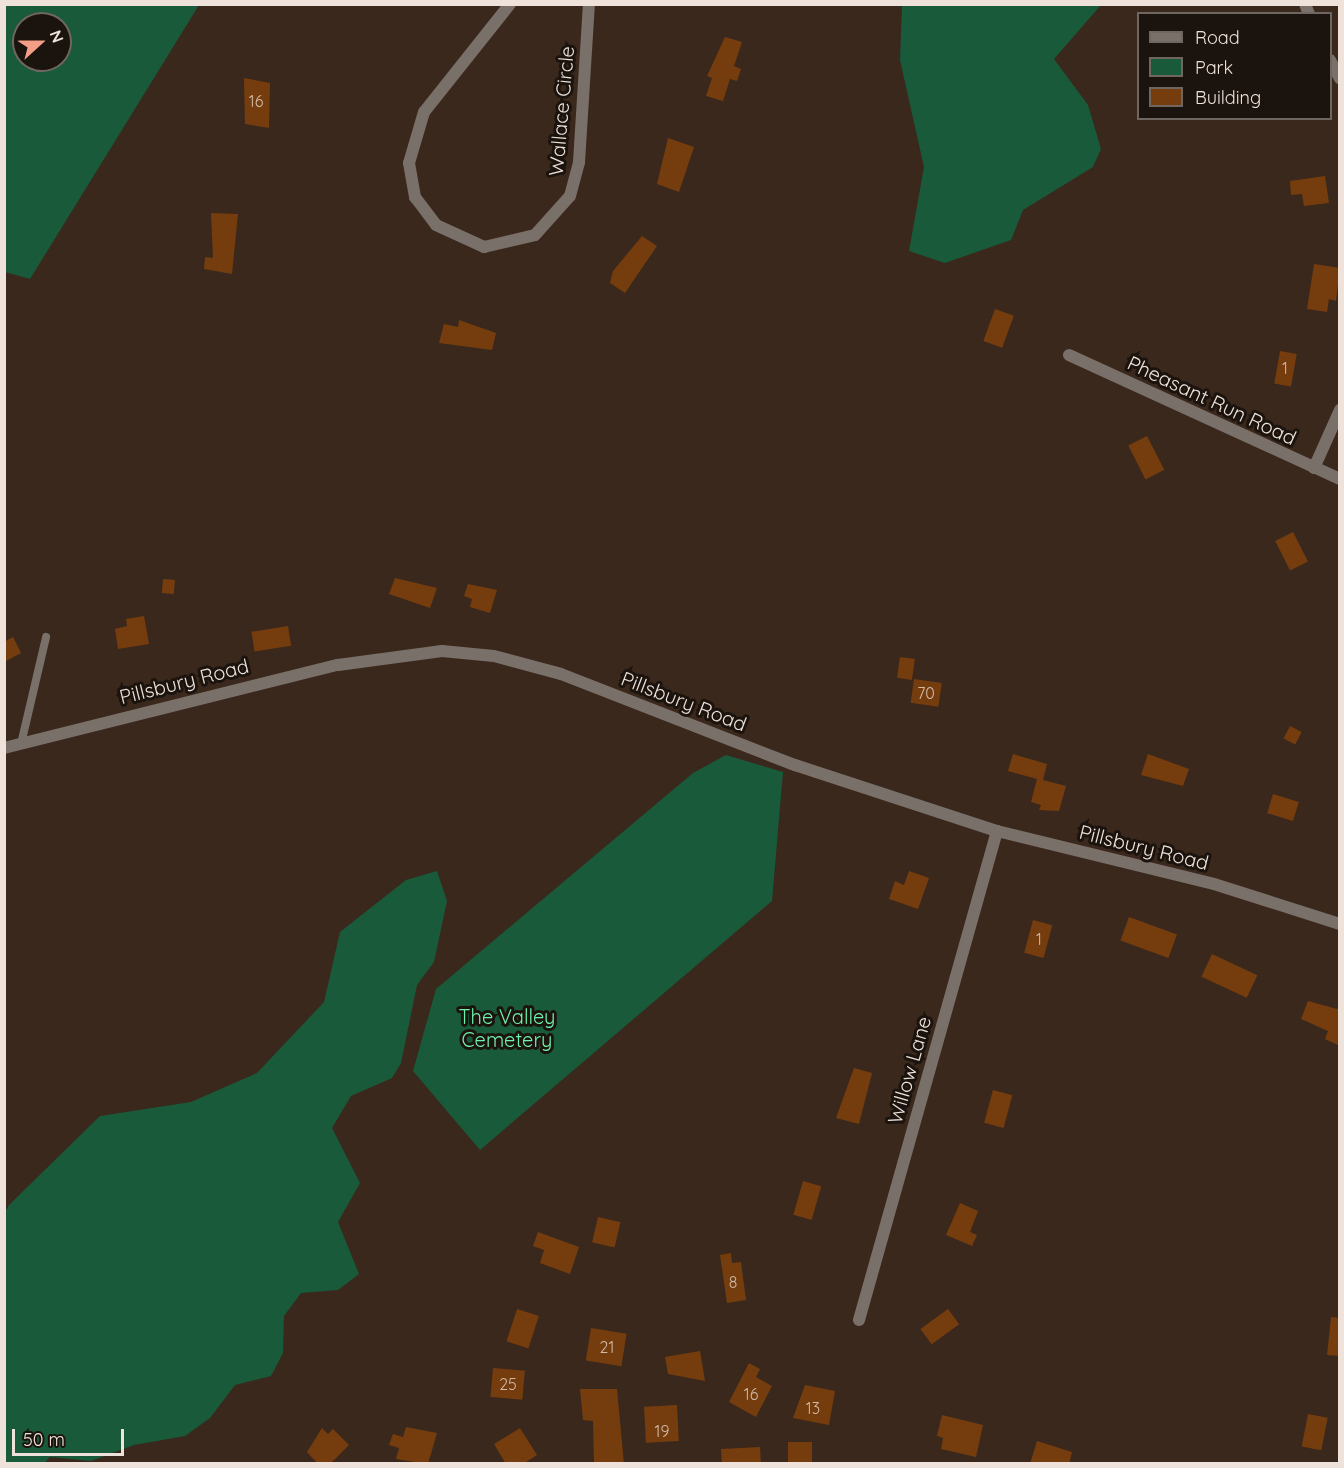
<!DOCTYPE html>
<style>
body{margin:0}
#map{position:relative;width:1344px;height:1468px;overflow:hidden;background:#3a281c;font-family:Quicksand,sans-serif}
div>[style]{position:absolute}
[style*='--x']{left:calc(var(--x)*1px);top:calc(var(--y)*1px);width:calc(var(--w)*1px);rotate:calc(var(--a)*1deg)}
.green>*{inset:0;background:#185a3a}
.building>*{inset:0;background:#753d0e;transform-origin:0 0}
.service>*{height:8px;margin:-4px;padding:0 4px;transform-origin:4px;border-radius:4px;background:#7a706a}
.minor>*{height:12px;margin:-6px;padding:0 6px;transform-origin:6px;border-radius:6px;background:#7a706a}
.tertiary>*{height:12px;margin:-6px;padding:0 6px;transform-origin:6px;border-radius:6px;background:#7a706a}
span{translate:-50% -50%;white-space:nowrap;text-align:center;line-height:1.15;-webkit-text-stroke:6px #1b130d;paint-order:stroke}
.number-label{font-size:16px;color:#d0b9a7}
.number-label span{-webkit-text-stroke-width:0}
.street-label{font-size:20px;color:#eee2da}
.park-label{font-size:20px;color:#6ff0ab}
.frame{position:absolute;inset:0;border:6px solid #eee2da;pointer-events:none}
.legend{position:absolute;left:1137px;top:12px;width:195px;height:108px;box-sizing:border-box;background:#1b130d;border:2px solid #6f665f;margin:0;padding:8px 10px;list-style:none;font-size:18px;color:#eee2da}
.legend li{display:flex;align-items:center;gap:12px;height:30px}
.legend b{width:30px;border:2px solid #6f665f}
.north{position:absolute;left:12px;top:12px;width:60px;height:60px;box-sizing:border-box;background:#1b130d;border:2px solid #6f665f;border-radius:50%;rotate:69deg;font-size:16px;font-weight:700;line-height:24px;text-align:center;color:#eee2da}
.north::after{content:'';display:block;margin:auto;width:21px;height:27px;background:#f49e87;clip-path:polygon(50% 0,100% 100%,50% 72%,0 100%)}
.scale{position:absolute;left:12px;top:1429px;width:112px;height:27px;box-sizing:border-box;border:3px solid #eee2da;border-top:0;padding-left:8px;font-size:18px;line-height:21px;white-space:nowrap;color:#eee2da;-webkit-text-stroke:4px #1b130d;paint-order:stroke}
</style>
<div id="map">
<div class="green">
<i style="clip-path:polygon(evenodd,4px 5px,199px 5px,30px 279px,5px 272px,4px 5px,24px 24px,60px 24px,60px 60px,24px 60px,24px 24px)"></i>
<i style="clip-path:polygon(902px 5px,1101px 5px,1054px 59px,1088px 105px,1101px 149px,1093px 167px,1023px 210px,1011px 240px,945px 263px,909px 251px,924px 167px,900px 60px)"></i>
<i style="clip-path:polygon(726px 755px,783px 772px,772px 901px,480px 1150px,413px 1071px,436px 989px,693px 773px)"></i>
<i style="clip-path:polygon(437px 871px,447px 901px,434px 962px,417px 985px,401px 1063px,392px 1078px,351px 1096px,332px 1128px,360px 1183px,338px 1222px,359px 1274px,338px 1290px,301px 1293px,284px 1316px,283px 1353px,271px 1376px,235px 1385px,210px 1418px,185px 1436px,134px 1445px,91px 1461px,50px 1457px,44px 1463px,5px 1463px,4px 1214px,9px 1205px,100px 1116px,191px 1102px,257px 1073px,324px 1002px,340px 932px,406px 880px)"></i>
</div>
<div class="building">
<i style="clip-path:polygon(725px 37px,742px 42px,734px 66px,741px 69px,737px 81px,730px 79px,723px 101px,706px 96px,712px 78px,707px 76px)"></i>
<i style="clip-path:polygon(244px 78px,270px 83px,269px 128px,245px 124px)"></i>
<i style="clip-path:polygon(668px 138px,694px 147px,679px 192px,657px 184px)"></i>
<i style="clip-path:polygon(1325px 176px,1329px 203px,1304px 206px,1302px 194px,1291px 195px,1290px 181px)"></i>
<i style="clip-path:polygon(211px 213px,238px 214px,232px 274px,204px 269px,205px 257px,213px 258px)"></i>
<i style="clip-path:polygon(642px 236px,657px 246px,625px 293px,610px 283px,613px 271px)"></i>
<i style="clip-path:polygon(1314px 264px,1340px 268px,1336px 301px,1329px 299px,1327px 312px,1307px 309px)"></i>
<i style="left:995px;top:309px;width:20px;height:34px;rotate:20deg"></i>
<i style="clip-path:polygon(459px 320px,496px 333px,492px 350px,439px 343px,444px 324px,458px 327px)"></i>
<i style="left:1280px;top:351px;width:17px;height:33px;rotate:10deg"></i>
<i style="left:1147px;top:436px;width:38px;height:21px;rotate:63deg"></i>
<i style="left:1293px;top:532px;width:33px;height:20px;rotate:63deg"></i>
<i style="clip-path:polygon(395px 578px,437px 588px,430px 608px,389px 594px)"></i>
<i style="left:163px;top:579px;width:12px;height:14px;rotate:5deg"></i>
<i style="clip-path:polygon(468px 584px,497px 590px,490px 613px,470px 607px,472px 599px,464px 596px)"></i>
<i style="clip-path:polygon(144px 616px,149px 644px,118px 649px,115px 629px,127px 626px,126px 619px)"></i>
<i style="left:288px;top:626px;width:20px;height:37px;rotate:81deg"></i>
<i style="clip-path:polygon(13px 637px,21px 653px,4px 662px,4px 642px)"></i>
<i style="left:900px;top:657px;width:15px;height:21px;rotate:8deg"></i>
<i style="left:914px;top:679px;width:28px;height:24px;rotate:8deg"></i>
<i style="left:1290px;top:726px;width:13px;height:14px;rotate:27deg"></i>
<i style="clip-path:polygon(1013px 754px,1047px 764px,1043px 780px,1066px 786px,1059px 811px,1039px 810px,1041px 805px,1031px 802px,1037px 779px,1008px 771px)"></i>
<i style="clip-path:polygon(1148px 754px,1189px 769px,1183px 786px,1141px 775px)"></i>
<i style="left:1273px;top:794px;width:27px;height:20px;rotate:17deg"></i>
<i style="clip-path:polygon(909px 871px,929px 878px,918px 909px,889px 899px,895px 881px,904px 885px)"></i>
<i style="left:1129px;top:917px;width:51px;height:25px;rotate:20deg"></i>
<i style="left:1033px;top:920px;width:20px;height:34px;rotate:15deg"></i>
<i style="left:1212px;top:954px;width:50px;height:25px;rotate:25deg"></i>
<i style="clip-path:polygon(1308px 1001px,1337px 1009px,1340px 1004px,1340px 1046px,1325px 1039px,1328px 1031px,1301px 1019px)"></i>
<i style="clip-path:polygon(854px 1068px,872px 1073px,859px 1124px,836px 1118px)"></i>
<i style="left:993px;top:1090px;width:20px;height:34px;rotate:15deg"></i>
<i style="left:803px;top:1181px;width:19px;height:35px;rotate:16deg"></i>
<i style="clip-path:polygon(960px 1203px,978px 1211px,970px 1232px,977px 1235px,972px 1246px,946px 1235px)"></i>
<i style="left:598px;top:1217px;width:23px;height:26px;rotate:13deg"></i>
<i style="clip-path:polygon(538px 1232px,579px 1247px,570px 1274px,540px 1263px,544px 1250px,533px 1246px)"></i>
<i style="clip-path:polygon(731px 1253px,732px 1263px,741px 1262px,746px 1300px,727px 1303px,720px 1255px)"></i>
<i style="left:517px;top:1309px;width:23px;height:34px;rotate:18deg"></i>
<i style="left:948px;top:1309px;width:19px;height:34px;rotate:54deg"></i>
<i style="clip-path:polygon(1331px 1317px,1340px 1318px,1340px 1356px,1327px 1355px)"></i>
<i style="left:591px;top:1328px;width:36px;height:33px;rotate:9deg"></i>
<i style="clip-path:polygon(700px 1351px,705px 1381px,668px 1374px,665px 1357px)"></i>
<i style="clip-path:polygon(749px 1363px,760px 1369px,756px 1377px,772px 1386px,756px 1417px,729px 1402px)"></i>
<i style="left:493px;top:1368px;width:32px;height:29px;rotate:5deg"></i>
<i style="clip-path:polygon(805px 1385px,835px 1391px,829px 1425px,793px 1418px)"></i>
<i style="clip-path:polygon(580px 1389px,617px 1389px,624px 1464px,594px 1464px,593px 1421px,583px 1420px)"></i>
<i style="left:677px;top:1405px;width:36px;height:33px;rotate:87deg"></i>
<i style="left:1308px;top:1414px;width:20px;height:33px;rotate:11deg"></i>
<i style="clip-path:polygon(942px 1415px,983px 1425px,976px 1457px,941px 1449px,943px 1438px,937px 1436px)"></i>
<i style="clip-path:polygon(406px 1427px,437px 1433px,428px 1464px,396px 1459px,399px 1448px,389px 1445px,393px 1434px,403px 1437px)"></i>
<i style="clip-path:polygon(322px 1428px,328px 1434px,333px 1429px,349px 1445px,330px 1464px,318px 1464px,307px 1452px)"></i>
<i style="clip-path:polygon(520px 1428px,537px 1455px,523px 1464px,506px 1464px,494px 1444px)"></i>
<i style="clip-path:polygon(1037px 1441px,1072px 1452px,1069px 1464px,1030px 1464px)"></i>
<i style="left:788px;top:1442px;width:24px;height:22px"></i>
<i style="left:760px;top:1447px;width:17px;height:39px;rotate:87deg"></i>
</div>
<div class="service">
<i style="--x:21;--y:744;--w:110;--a:-76.8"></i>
</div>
<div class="minor">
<i style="--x:510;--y:4;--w:138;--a:128.5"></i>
<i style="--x:424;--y:112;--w:53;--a:106.4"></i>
<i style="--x:409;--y:163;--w:35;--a:80"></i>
<i style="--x:415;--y:197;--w:35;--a:53"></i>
<i style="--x:436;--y:225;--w:53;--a:24.6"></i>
<i style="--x:484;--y:247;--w:52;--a:-13.2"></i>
<i style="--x:535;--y:235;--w:52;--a:-48.1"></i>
<i style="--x:570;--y:196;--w:35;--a:-75"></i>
<i style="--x:579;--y:162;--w:158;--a:-86.4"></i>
<i style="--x:1305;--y:4;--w:11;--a:68"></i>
<i style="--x:1330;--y:60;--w:21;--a:62"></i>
<i style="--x:1069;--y:355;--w:298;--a:24.6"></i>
<i style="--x:1314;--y:468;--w:64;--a:-65.9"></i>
<i style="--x:859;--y:1320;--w:508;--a:-74.24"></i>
</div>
<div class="tertiary">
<i style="--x:4;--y:748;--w:344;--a:-14"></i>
<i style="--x:338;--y:665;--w:105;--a:-7.7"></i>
<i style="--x:442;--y:651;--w:52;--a:5.5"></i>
<i style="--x:494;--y:656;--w:69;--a:15"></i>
<i style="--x:561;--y:674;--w:251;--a:21.3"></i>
<i style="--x:795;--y:765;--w:213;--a:18.1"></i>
<i style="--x:997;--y:831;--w:223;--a:13.7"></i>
<i style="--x:1214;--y:884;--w:132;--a:17.6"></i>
</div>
<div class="number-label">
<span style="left:256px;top:101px">16</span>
<span style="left:1285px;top:368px">1</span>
<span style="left:926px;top:693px">70</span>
<span style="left:1039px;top:939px">1</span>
<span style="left:733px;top:1282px">8</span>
<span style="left:607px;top:1347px">21</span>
<span style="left:508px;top:1384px">25</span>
<span style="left:751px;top:1394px">16</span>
<span style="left:813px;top:1408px">13</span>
<span style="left:662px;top:1431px">19</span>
</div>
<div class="street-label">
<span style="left:561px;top:111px;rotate:-85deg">Wallace Circle</span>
<span style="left:1212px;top:400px;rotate:25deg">Pheasant Run Road</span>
<span style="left:184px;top:681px;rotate:-14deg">Pillsbury Road</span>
<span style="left:684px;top:701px;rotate:21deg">Pillsbury Road</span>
<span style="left:1144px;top:847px;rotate:14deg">Pillsbury Road</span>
<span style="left:909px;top:1070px;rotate:-74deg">Willow Lane</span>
</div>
<div class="park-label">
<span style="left:507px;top:1028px">The Valley<br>Cemetery</span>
</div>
<div class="frame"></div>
<ul class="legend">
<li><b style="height:8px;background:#7a706a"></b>Road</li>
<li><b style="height:16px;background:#185a3a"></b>Park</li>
<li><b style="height:16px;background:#753d0e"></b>Building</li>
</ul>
<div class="north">N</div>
<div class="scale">50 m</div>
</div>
